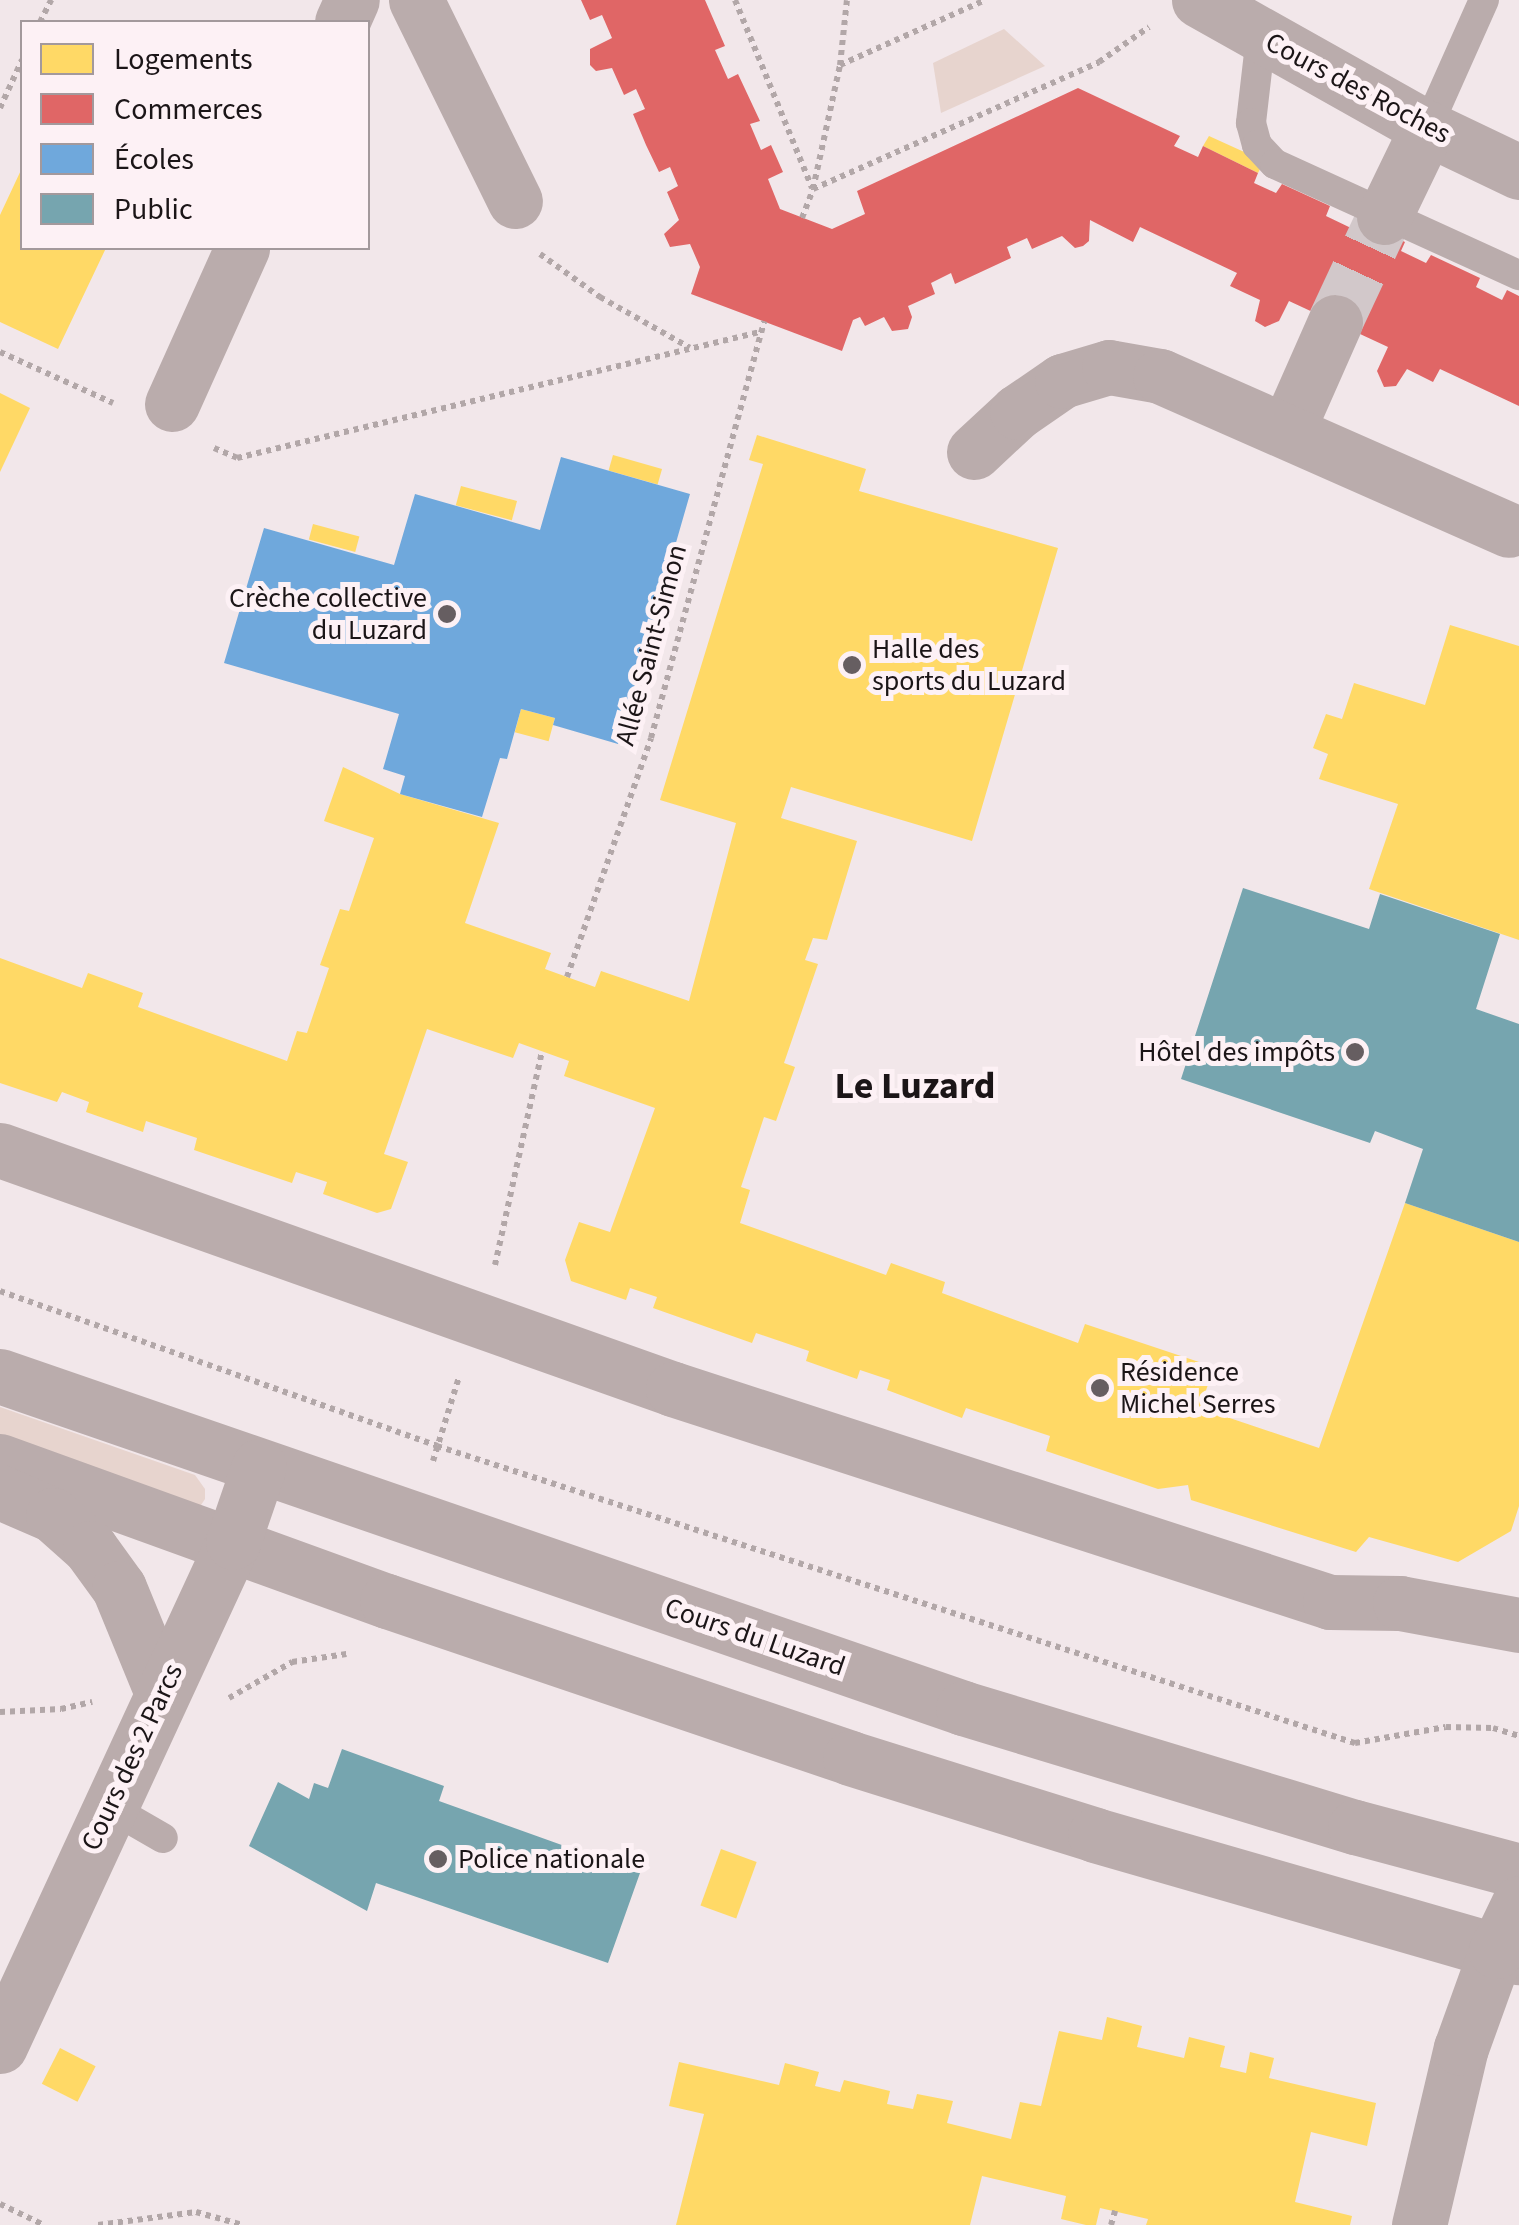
<!DOCTYPE html>
<meta charset="utf-8">
<style>
body{margin:0}
#map{position:relative;width:1519px;height:2225px;overflow:hidden;background:#f2e7ea;font-family:"Source Sans 3",sans-serif}
div>[style]{position:absolute}
[style*='--x']{left:calc(var(--x)*1px);top:calc(var(--y)*1px);width:calc(var(--w)*1px);rotate:calc(var(--a)*1deg)}
.green>*{inset:0;background:#e7d4ce}
.homes>*{inset:0;background:#ffd966;transform-origin:0 0}
.shops>*{inset:0;background:#e06666}
.schools>*{inset:0;background:#6fa8dc}
.public>*{inset:0;background:#76a5af}
.minor-tunnel>*{height:55px;margin-top:-27.5px;transform-origin:0;background:repeating-linear-gradient(90deg,#d2c8ca 0 55px,transparent 0 83px)}
.path>*{height:6px;margin-top:-3px;transform-origin:0;background:repeating-linear-gradient(90deg,#b2a7a8 0 5px,transparent 0 10px)}
.service>*{height:30px;margin:-15px;padding:0 15px;transform-origin:15px;border-radius:15px;background:#baacac}
.minor>*{height:55px;margin:-27.5px;padding:0 27.5px;transform-origin:27.5px;border-radius:27.5px;background:#baacac}
.dots>*{width:28px;height:28px;translate:-50% -50%;box-sizing:border-box;border:5px solid #fdf1f5;border-radius:50%}
span{translate:-50% -50%;white-space:nowrap;text-align:center;line-height:1.15;-webkit-text-stroke:10px #fdf1f5;paint-order:stroke}
.street-label{font-size:28px;color:#1b1517}
.poi-label{font-size:28px;color:#1b1517}
.right{translate:-100% -50%;text-align:right}
.left{translate:0 -50%;text-align:left}
.district-label{font-size:38px;color:#1b1517;font-weight:700}
.legend{position:absolute;left:20px;top:20px;width:350px;height:230px;box-sizing:border-box;background:#fdf1f5;border:2px solid #a3999c;margin:0;padding:12px 18px;list-style:none;font-size:30px;color:#1b1517}
.legend li{display:flex;align-items:center;gap:20px;height:50px}
.legend b{width:50px;border:2px solid #a3999c}
</style>
<div id="map">
<div class="green">
<i style="clip-path:polygon(1004px 29px,1045px 66px,941px 113px,933px 63px)"></i>
<i style="clip-path:polygon(0 1407px,195px 1475px,205px 1489px,205px 1499px,199px 1508px,0 1445px)"></i>
</div>
<div class="homes">
<i style="clip-path:polygon(1209px 136px,1264px 161px,1258px 173px,1203px 146px)"></i>
<i style="clip-path:polygon(22px 168px,22px 248px,106px 248px,58px 349px,0 322px,0 215px)"></i>
<i style="clip-path:polygon(0 393px,30px 408px,0 472px)"></i>
<i style="clip-path:polygon(757px 435px,866px 469px,859px 491px,1058px 548px,972px 841px,791px 787px,781px 818px,857px 841px,827px 940px,813px 938px,805px 960px,818px 964px,784px 1063px,795px 1067px,776px 1121px,764px 1117px,741px 1187px,750px 1190px,740px 1223px,886px 1275px,891px 1263px,945px 1282px,942px 1293px,1078px 1343px,1085px 1324px,1214px 1367px,1200px 1408px,1319px 1448px,1405px 1203px,1519px 1242px,1519px 1506px,1511px 1531px,1458px 1562px,1369px 1537px,1356px 1552px,1191px 1500px,1188px 1485px,1158px 1489px,1046px 1451px,1050px 1436px,966px 1408px,962px 1418px,887px 1390px,890px 1380px,860px 1370px,857px 1379px,806px 1361px,809px 1351px,756px 1333px,752px 1343px,653px 1308px,657px 1297px,630px 1288px,626px 1300px,571px 1281px,565px 1260px,579px 1222px,610px 1232px,655px 1108px,564px 1076px,569px 1061px,519px 1043px,513px 1058px,427px 1029px,384px 1154px,408px 1162px,391px 1209px,377px 1213px,323px 1194px,327px 1182px,296px 1172px,292px 1183px,194px 1150px,197px 1138px,146px 1121px,143px 1132px,86px 1112px,89px 1102px,62px 1092px,57px 1102px,0 1083px,0 958px,82px 988px,88px 973px,143px 993px,138px 1007px,287px 1061px,297px 1031px,307px 1033px,329px 968px,320px 965px,340px 909px,349px 911px,374px 838px,324px 821px,343px 767px,400px 794px,499px 823px,465px 923px,551px 953px,545px 969px,567px 977px,595px 987px,601px 971px,689px 1001px,736px 823px,660px 800px,763px 464px,749px 460px)"></i>
<i style="left:613px;top:455px;width:51px;height:16px;rotate:16deg"></i>
<i style="left:461px;top:486px;width:58px;height:20px;rotate:15deg"></i>
<i style="left:313px;top:524px;width:48px;height:16px;rotate:15deg"></i>
<i style="clip-path:polygon(1450px 625px,1519px 646px,1519px 940px,1369px 889px,1398px 804px,1319px 779px,1328px 754px,1313px 748px,1326px 714px,1342px 719px,1354px 683px,1425px 705px)"></i>
<i style="left:521px;top:709px;width:35px;height:24px;rotate:15deg"></i>
<i style="left:721px;top:1849px;width:38px;height:60px;rotate:20deg"></i>
<i style="clip-path:polygon(1107px 2017px,1142px 2026px,1137px 2047px,1184px 2058px,1189px 2037px,1225px 2046px,1220px 2067px,1246px 2073px,1250px 2052px,1274px 2058px,1269px 2078px,1376px 2103px,1367px 2146px,1311px 2132px,1295px 2202px,1352px 2216px,1350px 2225px,1146px 2225px,1148px 2219px,1100px 2208px,1096px 2225px,1086px 2225px,1061px 2219px,1066px 2196px,982px 2176px,970px 2225px,676px 2225px,704px 2114px,669px 2106px,679px 2062px,779px 2085px,785px 2063px,819px 2072px,815px 2086px,840px 2092px,844px 2080px,890px 2091px,887px 2104px,913px 2109px,917px 2094px,953px 2101px,947px 2123px,1011px 2139px,1020px 2102px,1041px 2106px,1059px 2031px,1102px 2040px)"></i>
<i style="left:60px;top:2048px;width:40px;height:40px;rotate:27deg"></i>
</div>
<div class="shops">
<i style="clip-path:polygon(581px 0,705px 0,725px 46px,715px 50px,728px 79px,738px 74px,760px 121px,750px 124px,761px 150px,771px 145px,783px 172px,768px 179px,780px 209px,832px 229px,865px 214px,857px 191px,1078px 88px,1180px 136px,1174px 146px,1198px 157px,1203px 146px,1258px 173px,1254px 183px,1276px 193px,1282px 184px,1330px 206px,1326px 216px,1351px 228px,1356px 219px,1405px 242px,1401px 251px,1426px 263px,1431px 255px,1480px 278px,1476px 287px,1502px 300px,1507px 290px,1519px 296px,1519px 406px,1440px 369px,1433px 382px,1407px 369px,1396px 386px,1384px 387px,1377px 371px,1388px 347px,1289px 301px,1279px 321px,1265px 327px,1255px 321px,1260px 300px,1230px 286px,1237px 273px,1140px 227px,1133px 242px,1090px 220px,1089px 241px,1083px 246px,1075px 248px,1062px 236px,1032px 249px,1027px 238px,1007px 247px,1011px 258px,955px 284px,951px 273px,931px 283px,935px 294px,908px 306px,912px 317px,908px 329px,892px 331px,884px 317px,865px 326px,860px 317px,853px 320px,842px 351px,691px 294px,700px 267px,690px 244px,670px 247px,664px 234px,679px 220px,667px 192px,678px 186px,670px 167px,659px 172px,646px 145px,633px 114px,645px 109px,636px 89px,624px 95px,612px 68px,596px 71px,590px 65px,590px 49px,612px 38px,602px 15px,590px 20px)"></i>
</div>
<div class="schools">
<i style="clip-path:polygon(561px 457px,690px 494px,618px 744px,553px 725px,555px 718px,521px 709px,507px 759px,500px 758px,482px 817px,400px 794px,405px 776px,383px 769px,399px 714px,224px 663px,264px 528px,394px 565px,415px 494px,540px 530px)"></i>
</div>
<div class="public">
<i style="clip-path:polygon(1243px 888px,1369px 929px,1380px 894px,1500px 934px,1476px 1009px,1519px 1024px,1519px 1242px,1405px 1203px,1423px 1149px,1375px 1131px,1370px 1143px,1181px 1079px)"></i>
<i style="clip-path:polygon(342px 1749px,444px 1786px,439px 1801px,640px 1873px,608px 1963px,376px 1883px,367px 1911px,249px 1846px,278px 1782px,309px 1799px,314px 1783px,328px 1788px)"></i>
</div>
<div class="minor-tunnel">
<i style="--x:1335;--y:322;--w:116;--a:-65"></i>
</div>
<div class="path">
<i style="--x:735;--y:0;--w:203;--a:67.7"></i>
<i style="--x:40;--y:22;--w:25;--a:-63"></i>
<i style="--x:840;--y:65;--w:65;--a:-83.9"></i>
<i style="--x:0;--y:108;--w:53;--a:-65.4"></i>
<i style="--x:813;--y:189;--w:313;--a:-23.9"></i>
<i style="--x:1099;--y:62;--w:61;--a:-35"></i>
<i style="--x:802;--y:218;--w:31;--a:-69"></i>
<i style="--x:813;--y:189;--w:127;--a:-77.7"></i>
<i style="--x:840;--y:65;--w:159;--a:-24.1"></i>
<i style="--x:540;--y:254;--w:74;--a:35.6"></i>
<i style="--x:600;--y:297;--w:103;--a:29.5"></i>
<i style="--x:0;--y:352;--w:124;--a:24.3"></i>
<i style="--x:214;--y:448;--w:25;--a:23"></i>
<i style="--x:237;--y:458;--w:538;--a:-13.55"></i>
<i style="--x:567;--y:977;--w:253;--a:-70.6"></i>
<i style="--x:651;--y:738;--w:432;--a:-74.8"></i>
<i style="--x:495;--y:1265;--w:218;--a:-77.6"></i>
<i style="--x:0;--y:1291;--w:464;--a:19.5"></i>
<i style="--x:437;--y:1446;--w:965;--a:17.93"></i>
<i style="--x:1355;--y:1743;--w:92;--a:-10"></i>
<i style="--x:1446;--y:1727;--w:47;--a:1.2"></i>
<i style="--x:1493;--y:1728;--w:27;--a:17"></i>
<i style="--x:433;--y:1461;--w:88;--a:-72.8"></i>
<i style="--x:229;--y:1698;--w:73;--a:-29.7"></i>
<i style="--x:292;--y:1662;--w:55;--a:-8.4"></i>
<i style="--x:0;--y:1712;--w:61;--a:-2.8"></i>
<i style="--x:61;--y:1709;--w:32;--a:-13"></i>
<i style="--x:0;--y:2204;--w:49;--a:25.5"></i>
<i style="--x:98;--y:2225;--w:99;--a:-7.6"></i>
<i style="--x:196;--y:2212;--w:49;--a:15.5"></i>
<i style="--x:1111;--y:2225;--w:15;--a:-74"></i>
</div>
<div class="service">
<i style="--x:1261;--y:36;--w:88;--a:96.6"></i>
<i style="--x:1251;--y:123;--w:23;--a:75"></i>
<i style="--x:1257;--y:145;--w:26;--a:47"></i>
<i style="--x:1275;--y:164;--w:268;--a:24.5"></i>
<i style="--x:1427;--y:128;--w:140;--a:-66"></i>
<i style="--x:109;--y:1807;--w:62;--a:29.9"></i>
</div>
<div class="minor">
<i style="--x:416;--y:0;--w:224;--a:63.8"></i>
<i style="--x:1199;--y:0;--w:261;--a:29.3"></i>
<i style="--x:1427;--y:128;--w:102;--a:25.6"></i>
<i style="--x:342;--y:22;--w:24;--a:-66"></i>
<i style="--x:1384;--y:217;--w:99;--a:-64.2"></i>
<i style="--x:172;--y:404;--w:171;--a:-65.8"></i>
<i style="--x:1287;--y:431;--w:119;--a:-66.2"></i>
<i style="--x:974;--y:452;--w:59;--a:-42.9"></i>
<i style="--x:1017;--y:412;--w:55;--a:-34.6"></i>
<i style="--x:1062;--y:381;--w:49;--a:-16.6"></i>
<i style="--x:1109;--y:367;--w:52;--a:10"></i>
<i style="--x:1160;--y:376;--w:381;--a:23.8"></i>
<i style="--x:0;--y:1150;--w:714;--a:19.55"></i>
<i style="--x:673;--y:1389;--w:691;--a:17.96"></i>
<i style="--x:1330;--y:1602;--w:70;--a:0.8"></i>
<i style="--x:1400;--y:1603;--w:121;--a:10.5"></i>
<i style="--x:0;--y:1376;--w:1019;--a:19.02"></i>
<i style="--x:963;--y:1708;--w:410;--a:16.9"></i>
<i style="--x:1355;--y:1827;--w:170;--a:15"></i>
<i style="--x:0;--y:1461;--w:412;--a:19.9"></i>
<i style="--x:387;--y:1601;--w:489;--a:18.7"></i>
<i style="--x:850;--y:1758;--w:257;--a:17.4"></i>
<i style="--x:1095;--y:1835;--w:441;--a:16.1"></i>
<i style="--x:0;--y:1492;--w:58;--a:23.5"></i>
<i style="--x:53;--y:1515;--w:50;--a:41.7"></i>
<i style="--x:90;--y:1548;--w:49;--a:54.1"></i>
<i style="--x:119;--y:1588;--w:113;--a:67.7"></i>
<i style="--x:0;--y:2046;--w:555;--a:-65.19"></i>
<i style="--x:233;--y:1542;--w:80;--a:-71.1"></i>
<i style="--x:1419;--y:2225;--w:182;--a:-76.7"></i>
<i style="--x:1461;--y:2048;--w:103;--a:-70.2"></i>
<i style="--x:1496;--y:1951;--w:53;--a:-64.4"></i>
</div>
<div class="dots">
<i style="left:447px;top:614px;background:#665e61"></i>
<i style="left:852px;top:665px;background:#665e61"></i>
<i style="left:1355px;top:1052px;background:#665e61"></i>
<i style="left:1100px;top:1388px;background:#665e61"></i>
<i style="left:438px;top:1859px;background:#665e61"></i>
</div>
<div class="street-label">
<span style="left:1358px;top:88px;rotate:28deg">Cours des Roches</span>
<span style="left:651px;top:645px;rotate:-75deg">Allée Saint-Simon</span>
<span style="left:755px;top:1637px;rotate:19deg">Cours du Luzard</span>
<span style="left:132px;top:1757px;rotate:-65deg">Cours des 2 Parcs</span>
</div>
<div class="poi-label">
<span class="right" style="left:427px;top:614px">Crèche collective<br>du Luzard</span>
<span class="left" style="left:872px;top:665px">Halle des<br>sports du Luzard</span>
<span class="right" style="left:1335px;top:1052px">Hôtel des impôts</span>
<span class="left" style="left:1120px;top:1388px">Résidence<br>Michel Serres</span>
<span class="left" style="left:458px;top:1859px">Police nationale</span>
</div>
<div class="district-label">
<span style="left:915px;top:1087px">Le Luzard</span>
</div>
<ul class="legend">
<li><b style="height:28px;background:#ffd966"></b>Logements</li>
<li><b style="height:28px;background:#e06666"></b>Commerces</li>
<li><b style="height:28px;background:#6fa8dc"></b>Écoles</li>
<li><b style="height:28px;background:#76a5af"></b>Public</li>
</ul>
</div>
